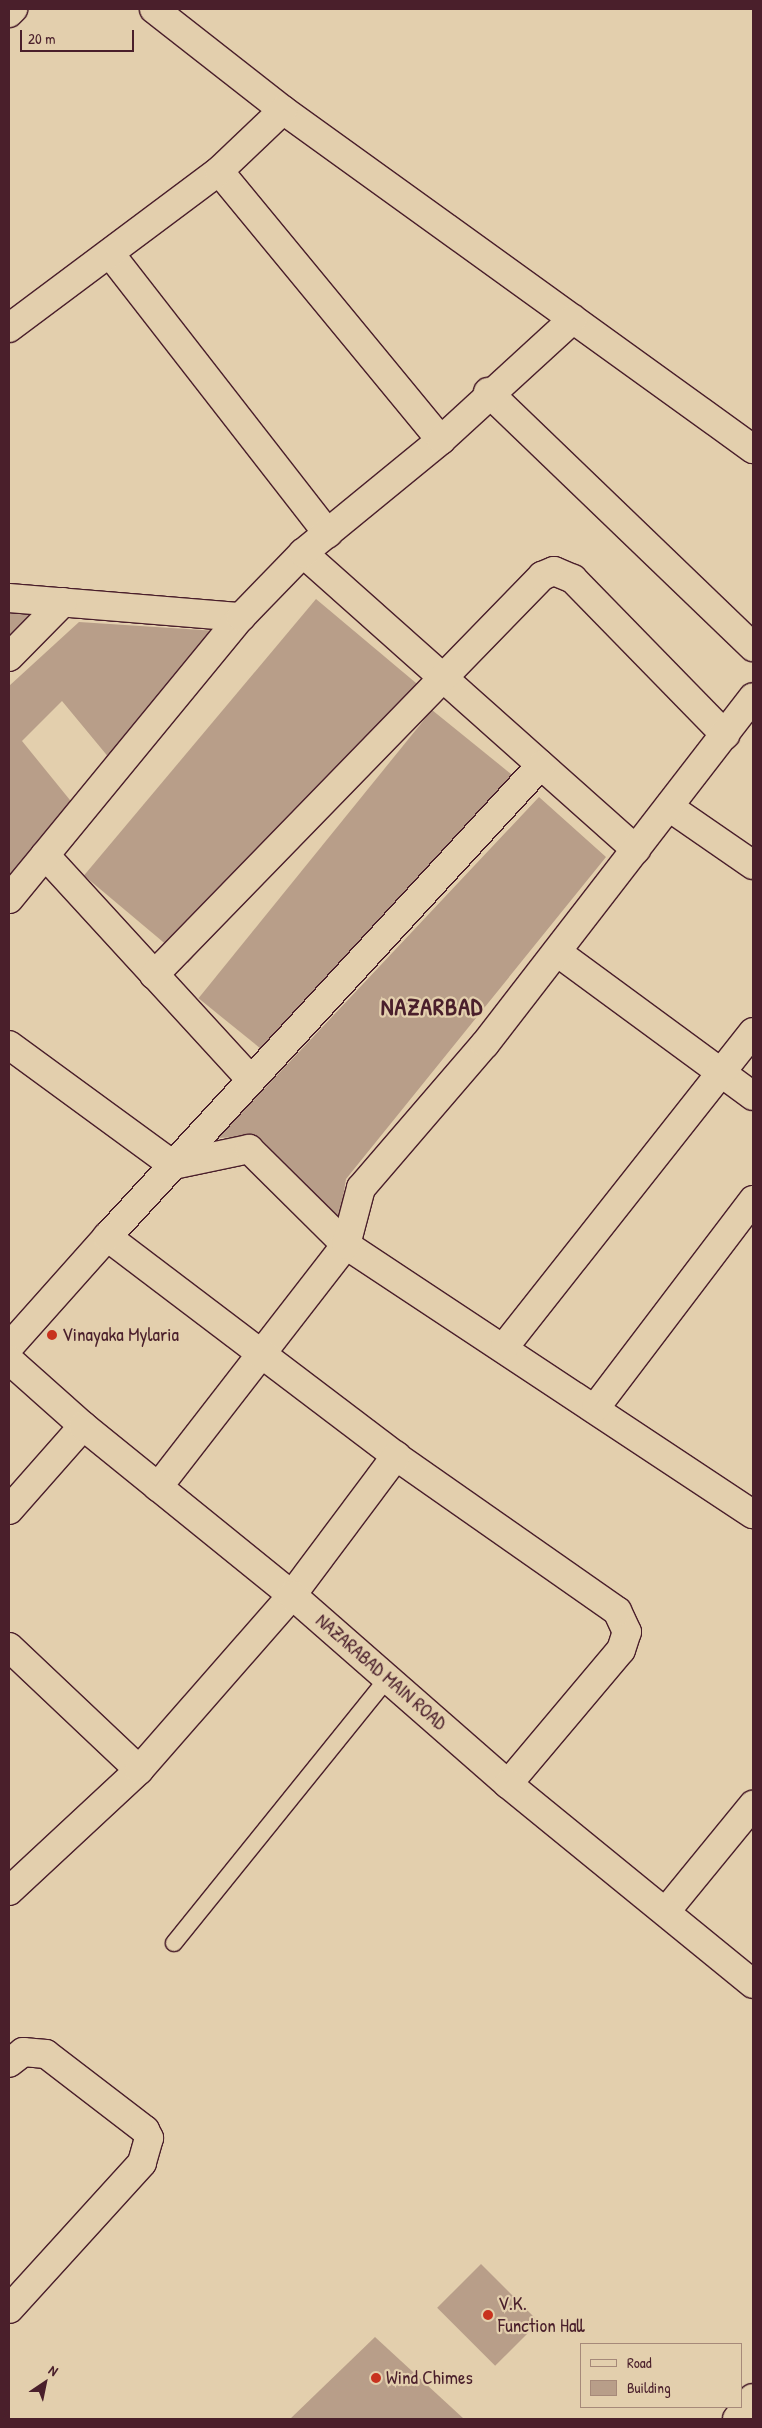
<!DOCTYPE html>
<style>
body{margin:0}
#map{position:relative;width:762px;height:2428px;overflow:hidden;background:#e3cfad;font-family:"Patrick Hand",sans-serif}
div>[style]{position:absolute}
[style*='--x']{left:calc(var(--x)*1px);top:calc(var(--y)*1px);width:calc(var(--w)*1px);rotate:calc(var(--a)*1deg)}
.building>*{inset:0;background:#b89e89;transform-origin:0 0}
.roads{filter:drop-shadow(1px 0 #4a1f2b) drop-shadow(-1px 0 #4a1f2b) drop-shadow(0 1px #4a1f2b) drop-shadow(0 -1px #4a1f2b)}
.service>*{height:16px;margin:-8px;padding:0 8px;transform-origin:8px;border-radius:8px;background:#e3cfad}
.minor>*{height:28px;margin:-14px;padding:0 14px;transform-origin:14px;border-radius:14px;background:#e3cfad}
.tertiary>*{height:28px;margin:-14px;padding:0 14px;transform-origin:14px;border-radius:14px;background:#e3cfad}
.secondary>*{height:28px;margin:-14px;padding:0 14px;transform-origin:14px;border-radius:14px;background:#e3cfad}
.primary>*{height:28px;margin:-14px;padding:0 14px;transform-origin:14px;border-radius:14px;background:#e3cfad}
.dots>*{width:14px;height:14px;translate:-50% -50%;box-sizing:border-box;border:2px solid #e3cfad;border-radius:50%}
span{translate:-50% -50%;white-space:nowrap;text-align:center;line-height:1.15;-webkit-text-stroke:4.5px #e3cfad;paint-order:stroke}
.poi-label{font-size:19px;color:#4a1f2b}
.left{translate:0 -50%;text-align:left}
.street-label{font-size:19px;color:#4a1f2b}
.district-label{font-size:24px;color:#4a1f2b;font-weight:700;letter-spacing:1px}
.frame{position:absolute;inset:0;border:10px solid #4a1f2b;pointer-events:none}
.legend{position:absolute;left:580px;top:2343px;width:162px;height:65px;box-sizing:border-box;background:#e3cfad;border:1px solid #a68979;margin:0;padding:6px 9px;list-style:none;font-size:15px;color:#4a1f2b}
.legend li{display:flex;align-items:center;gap:10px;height:25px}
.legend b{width:25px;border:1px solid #a68979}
.north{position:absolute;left:20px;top:2358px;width:50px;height:50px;-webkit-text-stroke:4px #e3cfad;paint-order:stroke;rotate:34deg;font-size:14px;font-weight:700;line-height:20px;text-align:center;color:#4a1f2b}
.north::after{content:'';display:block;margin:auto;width:18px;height:22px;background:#4a1f2b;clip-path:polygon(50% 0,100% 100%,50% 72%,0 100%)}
.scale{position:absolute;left:20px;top:30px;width:114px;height:22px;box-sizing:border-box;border:2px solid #4a1f2b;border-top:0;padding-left:6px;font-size:15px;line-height:18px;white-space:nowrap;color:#4a1f2b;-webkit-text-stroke:4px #e3cfad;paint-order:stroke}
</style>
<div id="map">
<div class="building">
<i style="left:316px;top:599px;width:136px;height:361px;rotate:40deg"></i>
<i style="clip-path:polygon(9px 610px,34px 612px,9px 640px)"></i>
<i style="clip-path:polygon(79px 622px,217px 631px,110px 759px,62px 701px,22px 741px,74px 805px,9px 882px,9px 686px)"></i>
<i style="left:432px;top:710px;width:104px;height:371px;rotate:39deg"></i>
<i style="clip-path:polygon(539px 797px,606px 857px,346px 1179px,339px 1221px,258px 1136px,218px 1138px)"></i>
<i style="left:481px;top:2264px;width:82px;height:62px;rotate:45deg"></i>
<i style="clip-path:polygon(375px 2337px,464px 2419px,290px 2419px)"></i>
</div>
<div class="roads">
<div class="service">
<i style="--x:174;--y:1943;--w:341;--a:-51.1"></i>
</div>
<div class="minor">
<i style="--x:154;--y:9;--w:164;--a:38.1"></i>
<i style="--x:283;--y:110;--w:580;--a:35.8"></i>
<i style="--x:219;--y:171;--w:349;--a:50.5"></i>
<i style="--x:111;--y:255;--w:353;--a:52.1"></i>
<i style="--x:9;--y:328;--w:262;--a:-36.8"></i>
<i style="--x:219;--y:171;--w:88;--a:-43.6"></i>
<i style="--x:488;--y:392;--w:368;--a:43.9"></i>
<i style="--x:303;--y:553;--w:446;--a:41.7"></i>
<i style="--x:9;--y:598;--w:233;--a:4.7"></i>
<i style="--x:9;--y:657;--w:77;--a:-45.5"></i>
<i style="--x:669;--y:807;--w:102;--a:34.6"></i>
<i style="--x:45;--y:855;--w:305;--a:47.5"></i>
<i style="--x:9;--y:899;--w:365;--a:-50.6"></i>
<i style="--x:241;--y:617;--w:89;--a:-45.9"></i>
<i style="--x:303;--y:553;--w:178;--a:-39.3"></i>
<i style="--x:441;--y:440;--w:179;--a:-42.5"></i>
<i style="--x:557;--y:952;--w:243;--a:36.3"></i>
<i style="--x:154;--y:975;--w:557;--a:-45.8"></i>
<i style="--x:542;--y:576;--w:13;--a:-23"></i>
<i style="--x:554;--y:571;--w:21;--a:23"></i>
<i style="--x:573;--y:579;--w:218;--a:45.7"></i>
<i style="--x:9;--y:1045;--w:203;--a:36.2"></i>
<i style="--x:173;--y:1165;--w:78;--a:-11.9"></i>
<i style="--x:249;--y:1149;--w:136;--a:44.7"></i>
<i style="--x:346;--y:1245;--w:488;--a:33.5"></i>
<i style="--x:505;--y:1346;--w:400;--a:-51.7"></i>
<i style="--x:9;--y:1347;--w:147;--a:-48.3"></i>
<i style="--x:596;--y:1407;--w:260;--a:-52.8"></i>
<i style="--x:158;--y:1487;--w:306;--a:-52.2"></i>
<i style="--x:346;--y:1245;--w:59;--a:-75.3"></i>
<i style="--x:361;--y:1188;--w:190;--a:-49.3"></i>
<i style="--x:485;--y:1044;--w:438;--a:-52.3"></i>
<i style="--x:9;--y:1510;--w:112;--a:-48.6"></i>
<i style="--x:9;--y:1647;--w:179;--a:43.4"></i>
<i style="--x:508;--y:1784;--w:175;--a:-49.9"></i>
<i style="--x:621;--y:1650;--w:19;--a:-72"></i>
<i style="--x:627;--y:1632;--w:23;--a:-115"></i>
<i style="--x:617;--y:1611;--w:270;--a:-145"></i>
<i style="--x:396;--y:1456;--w:363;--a:-142.8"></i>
<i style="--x:107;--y:1237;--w:641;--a:-47.4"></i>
<i style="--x:9;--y:1891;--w:178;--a:-42.9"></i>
<i style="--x:139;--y:1770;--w:232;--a:-48.8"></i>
<i style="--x:292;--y:1595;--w:174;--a:-53.2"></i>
<i style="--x:667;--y:1910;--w:136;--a:-50.7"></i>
<i style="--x:9;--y:2063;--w:18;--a:-38"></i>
<i style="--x:23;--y:2052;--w:23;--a:5"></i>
<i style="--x:46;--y:2054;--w:125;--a:37.5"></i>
<i style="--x:145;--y:2130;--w:9;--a:63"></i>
<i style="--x:149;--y:2138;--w:26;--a:106"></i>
<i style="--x:142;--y:2163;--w:197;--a:132.3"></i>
</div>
<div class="tertiary">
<i style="--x:9;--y:13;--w:6;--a:-45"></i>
</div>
<div class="secondary">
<i style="--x:737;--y:2419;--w:26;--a:-53"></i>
</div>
<div class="primary">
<i style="--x:9;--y:1360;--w:99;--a:41.7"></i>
<i style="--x:83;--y:1426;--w:269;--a:39"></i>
<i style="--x:292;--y:1595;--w:287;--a:41.2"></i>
<i style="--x:508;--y:1784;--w:316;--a:39.2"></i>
</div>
</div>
<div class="dots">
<i style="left:52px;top:1335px;background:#c8321e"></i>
<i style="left:488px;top:2315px;background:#c8321e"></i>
<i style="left:376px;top:2378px;background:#c8321e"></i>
</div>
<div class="poi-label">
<span class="left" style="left:62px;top:1335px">Vinayaka Mylaria</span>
<span class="left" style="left:498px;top:2315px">V.K.<br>Function Hall</span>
<span class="left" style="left:386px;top:2378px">Wind Chimes</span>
</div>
<div class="street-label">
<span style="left:381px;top:1672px;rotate:41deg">NAZARABAD MAIN ROAD</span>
</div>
<div class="district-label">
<span style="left:432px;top:1007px">NAZARBAD</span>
</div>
<div class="frame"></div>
<ul class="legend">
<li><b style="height:6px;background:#e3cfad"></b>Road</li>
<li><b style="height:14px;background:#b89e89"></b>Building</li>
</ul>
<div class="north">N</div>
<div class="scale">20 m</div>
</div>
